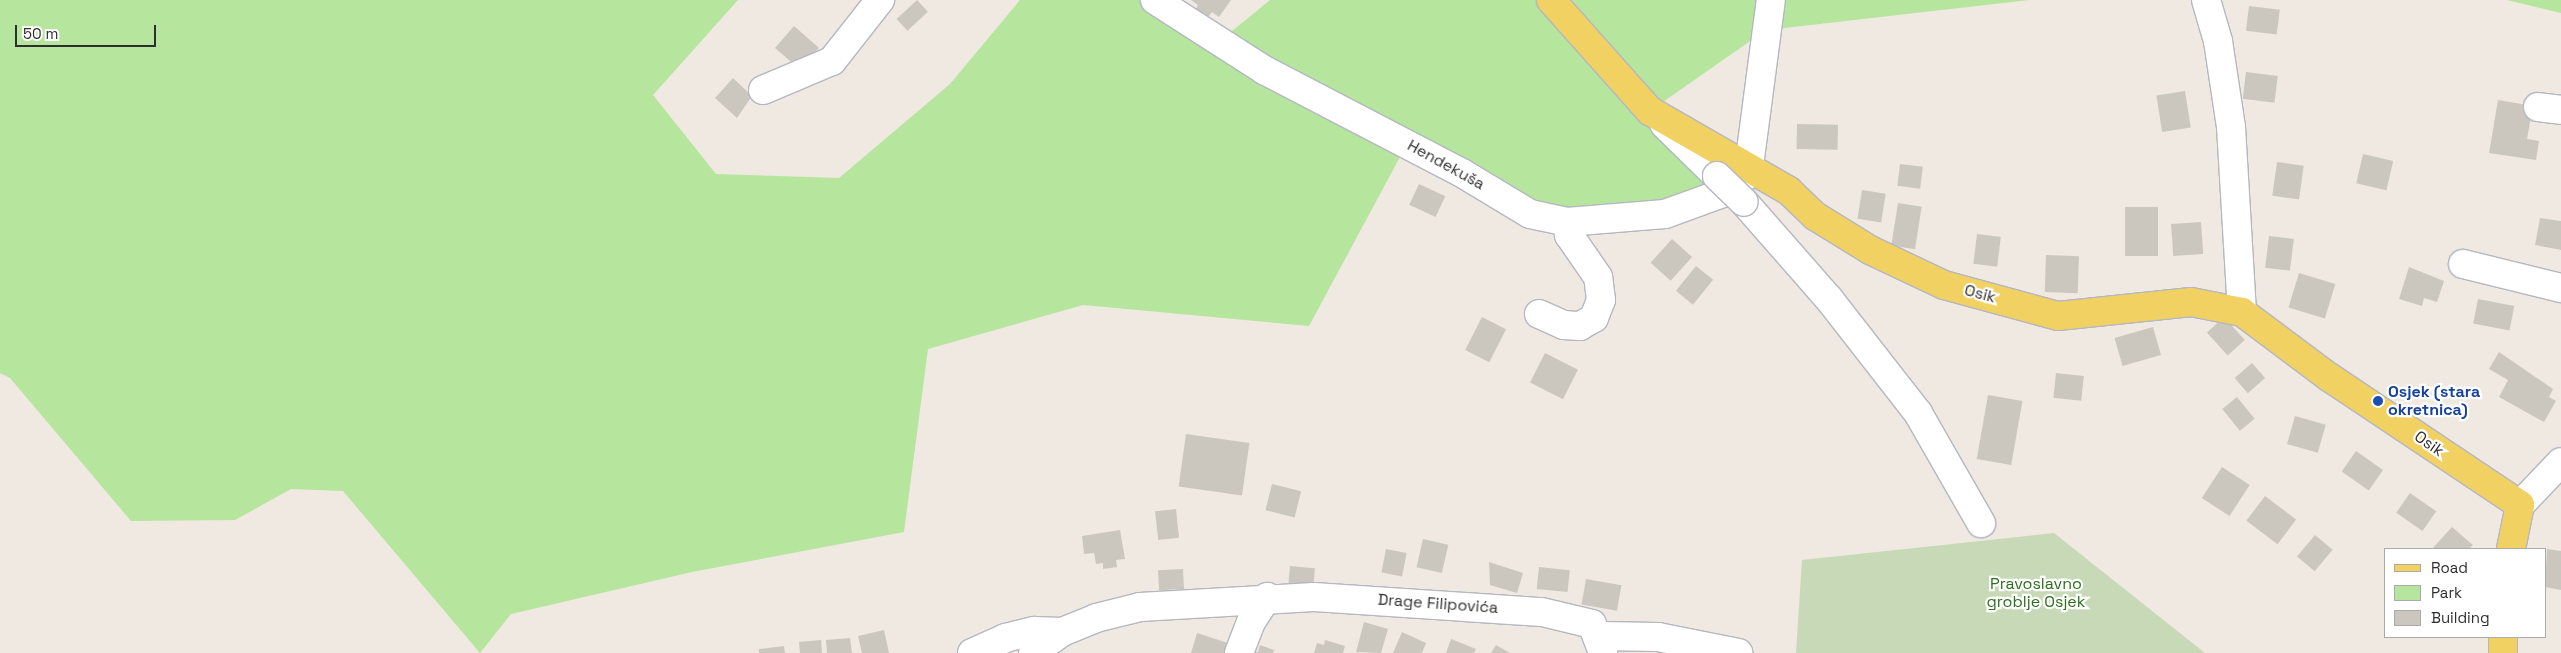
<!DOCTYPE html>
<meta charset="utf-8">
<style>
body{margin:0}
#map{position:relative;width:2561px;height:653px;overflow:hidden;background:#efe9e1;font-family:"Space Grotesk",sans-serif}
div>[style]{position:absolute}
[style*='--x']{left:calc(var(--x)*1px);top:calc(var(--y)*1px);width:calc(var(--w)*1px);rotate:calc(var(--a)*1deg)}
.green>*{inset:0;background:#b6e59e}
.cemetery>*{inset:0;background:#c8d9b8}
.building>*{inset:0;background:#cbc7bf;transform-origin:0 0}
.roads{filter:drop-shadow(1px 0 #b4b7c1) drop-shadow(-1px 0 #b4b7c1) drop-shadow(0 1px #b4b7c1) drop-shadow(0 -1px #b4b7c1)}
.minor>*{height:28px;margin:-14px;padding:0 14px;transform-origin:14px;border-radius:14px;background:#fff}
.major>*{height:28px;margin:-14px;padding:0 14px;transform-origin:14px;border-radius:14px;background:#f2d163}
.bridges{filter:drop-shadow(1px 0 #b4b7c1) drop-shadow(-1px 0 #b4b7c1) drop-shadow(0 1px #b4b7c1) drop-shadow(0 -1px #b4b7c1)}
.minor-bridge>*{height:28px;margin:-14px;padding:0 14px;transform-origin:14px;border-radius:14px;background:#fff}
.dots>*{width:14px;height:14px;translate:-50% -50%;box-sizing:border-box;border:2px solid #fff;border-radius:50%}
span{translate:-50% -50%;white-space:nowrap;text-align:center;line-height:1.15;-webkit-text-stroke:4.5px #fff;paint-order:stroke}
.street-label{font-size:16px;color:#2e2e2e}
.transit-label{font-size:16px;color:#164399;font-weight:700}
.left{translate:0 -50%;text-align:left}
.park-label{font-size:16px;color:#2c6e1b}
.legend{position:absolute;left:2384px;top:548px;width:162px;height:90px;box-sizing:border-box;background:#fff;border:1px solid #ababab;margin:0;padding:6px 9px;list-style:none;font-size:15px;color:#2e2e2e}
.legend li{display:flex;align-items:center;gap:10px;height:25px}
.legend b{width:25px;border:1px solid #ababab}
.scale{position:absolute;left:15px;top:25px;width:141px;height:22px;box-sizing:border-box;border:2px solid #2e2e2e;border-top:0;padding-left:6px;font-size:15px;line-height:18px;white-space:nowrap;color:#2e2e2e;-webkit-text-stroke:4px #fff;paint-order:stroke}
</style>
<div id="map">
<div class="green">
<i style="clip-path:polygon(0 0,738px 0,653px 95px,716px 174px,839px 178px,950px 84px,1020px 0,1155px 0,1220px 41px,1270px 0,2029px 0,1766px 30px,1650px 111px,1723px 193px,1567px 222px,1407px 144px,1309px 326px,1083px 305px,928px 349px,904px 532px,692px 572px,511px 614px,480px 653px,343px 491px,291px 489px,235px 520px,131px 521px,10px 378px,0 373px)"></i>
<i style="clip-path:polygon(2507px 0,2561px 0,2561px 13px)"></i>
</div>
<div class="cemetery">
<i style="clip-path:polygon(2054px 533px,2205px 653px,1796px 653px,1802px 560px)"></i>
</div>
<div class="building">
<i style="left:917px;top:0;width:16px;height:28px;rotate:47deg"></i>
<i style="clip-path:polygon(1191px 0,1231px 0,1219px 17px,1212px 12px,1206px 20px,1194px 12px,1198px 5px)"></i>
<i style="left:2249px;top:6px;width:31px;height:25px;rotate:7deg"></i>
<i style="left:794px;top:26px;width:33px;height:29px;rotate:41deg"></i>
<i style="left:2246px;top:72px;width:32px;height:27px;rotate:7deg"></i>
<i style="clip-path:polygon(733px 78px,752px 96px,737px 118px,715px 98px)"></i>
<i style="left:2185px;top:91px;width:37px;height:29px;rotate:81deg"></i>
<i style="clip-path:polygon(2498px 100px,2533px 106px,2527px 139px,2539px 141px,2536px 160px,2489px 153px)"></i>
<i style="left:1797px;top:124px;width:41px;height:25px;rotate:1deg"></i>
<i style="left:2363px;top:154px;width:31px;height:30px;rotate:13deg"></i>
<i style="left:2277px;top:162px;width:27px;height:34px;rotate:8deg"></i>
<i style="left:1900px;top:164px;width:23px;height:22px;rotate:7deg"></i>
<i style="left:1419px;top:184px;width:29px;height:23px;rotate:25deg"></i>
<i style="left:1862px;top:190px;width:24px;height:29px;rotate:9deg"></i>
<i style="left:1898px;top:203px;width:24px;height:43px;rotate:9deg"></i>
<i style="left:2158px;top:207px;width:49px;height:33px;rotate:90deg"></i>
<i style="clip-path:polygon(2540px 218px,2561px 221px,2561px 250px,2535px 245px)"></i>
<i style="left:2201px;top:222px;width:32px;height:30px;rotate:86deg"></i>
<i style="left:1977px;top:234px;width:24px;height:30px;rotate:7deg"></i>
<i style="left:2269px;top:236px;width:25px;height:32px;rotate:7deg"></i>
<i style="left:1672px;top:239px;width:27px;height:32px;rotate:42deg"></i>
<i style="left:2046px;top:255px;width:33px;height:37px;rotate:2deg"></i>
<i style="left:1696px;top:266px;width:22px;height:32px;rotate:39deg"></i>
<i style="clip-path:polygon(2409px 267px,2444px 281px,2437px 302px,2424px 298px,2422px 306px,2399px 299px)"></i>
<i style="left:2299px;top:273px;width:38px;height:36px;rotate:17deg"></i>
<i style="left:2478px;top:299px;width:37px;height:25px;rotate:11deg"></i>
<i style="left:1482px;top:317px;width:27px;height:37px;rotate:27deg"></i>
<i style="left:2224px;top:317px;width:31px;height:23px;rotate:48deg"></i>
<i style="left:2153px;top:327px;width:29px;height:40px;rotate:74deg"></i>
<i style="clip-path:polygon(2499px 352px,2553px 389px,2549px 397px,2556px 401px,2544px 422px,2499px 397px,2508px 380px,2489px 369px)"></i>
<i style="left:1545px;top:353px;width:37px;height:33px;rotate:27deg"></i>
<i style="left:2252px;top:363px;width:20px;height:23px;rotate:49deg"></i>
<i style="left:2056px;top:373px;width:28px;height:25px;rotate:6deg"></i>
<i style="left:1988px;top:395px;width:35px;height:65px;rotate:10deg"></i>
<i style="left:2237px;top:397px;width:28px;height:19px;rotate:51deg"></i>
<i style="left:2295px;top:416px;width:32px;height:29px;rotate:16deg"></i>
<i style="left:1186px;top:434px;width:64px;height:53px;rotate:8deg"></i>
<i style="left:2356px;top:451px;width:33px;height:25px;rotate:35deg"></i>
<i style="left:2222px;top:467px;width:33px;height:37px;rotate:33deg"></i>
<i style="left:1272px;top:484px;width:30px;height:27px;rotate:14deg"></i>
<i style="left:2410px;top:493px;width:32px;height:24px;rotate:35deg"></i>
<i style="left:2265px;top:496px;width:39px;height:31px;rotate:37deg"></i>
<i style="left:1176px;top:509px;width:29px;height:21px;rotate:84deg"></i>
<i style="clip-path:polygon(2452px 527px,2473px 545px,2469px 549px,2432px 549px)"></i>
<i style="clip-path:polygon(1120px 530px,1125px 559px,1116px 560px,1117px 567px,1103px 569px,1103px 563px,1096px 564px,1094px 553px,1084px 554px,1082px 536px)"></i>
<i style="left:2315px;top:535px;width:23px;height:28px;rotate:40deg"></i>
<i style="left:1423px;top:539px;width:26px;height:29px;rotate:13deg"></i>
<i style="left:1386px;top:549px;width:21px;height:24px;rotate:11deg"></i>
<i style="clip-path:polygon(2547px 549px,2561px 551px,2561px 590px,2545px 587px)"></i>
<i style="clip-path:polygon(1489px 562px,1523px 573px,1517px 593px,1490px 585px)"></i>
<i style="left:1290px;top:566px;width:25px;height:26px;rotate:5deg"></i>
<i style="left:1539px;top:567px;width:31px;height:22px;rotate:6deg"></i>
<i style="left:1183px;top:569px;width:20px;height:25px;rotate:87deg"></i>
<i style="left:1586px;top:579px;width:36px;height:26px;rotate:10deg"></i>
<i style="clip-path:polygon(1364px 622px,1388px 629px,1381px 653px,1356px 652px)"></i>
<i style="clip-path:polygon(884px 630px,889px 653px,862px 653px,858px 636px)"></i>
<i style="clip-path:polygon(1402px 632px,1426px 643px,1422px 653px,1393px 653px)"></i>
<i style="clip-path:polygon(1197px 633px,1231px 644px,1228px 653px,1191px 653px)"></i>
<i style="clip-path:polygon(850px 638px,852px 653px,827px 653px,826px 640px)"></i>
<i style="clip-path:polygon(1451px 639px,1476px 649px,1474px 653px,1446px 653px)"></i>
<i style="clip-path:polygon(821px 640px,822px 653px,800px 653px,799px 642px)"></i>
<i style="clip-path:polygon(1325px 640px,1345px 646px,1343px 653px,1314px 653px,1317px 643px,1324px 645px)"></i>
<i style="clip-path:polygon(1260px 645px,1274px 650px,1273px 653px,1250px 653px,1258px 652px)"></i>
<i style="clip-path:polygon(1496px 645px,1510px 653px,1491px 653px)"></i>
<i style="clip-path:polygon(784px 646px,785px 653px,759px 653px,759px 649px)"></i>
</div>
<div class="roads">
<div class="minor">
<i style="--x:1155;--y:0;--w:130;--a:32.7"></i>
<i style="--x:1264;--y:70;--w:223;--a:27.5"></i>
<i style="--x:1462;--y:173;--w:79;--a:31.1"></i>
<i style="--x:1530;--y:214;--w:38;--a:12"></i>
<i style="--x:1567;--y:222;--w:98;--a:-4.7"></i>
<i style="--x:1665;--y:214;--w:62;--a:-19.9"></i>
<i style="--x:1723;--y:193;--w:30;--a:-37"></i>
<i style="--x:2206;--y:0;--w:43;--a:73.7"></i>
<i style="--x:2218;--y:41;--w:87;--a:81.4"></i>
<i style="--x:2231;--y:127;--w:185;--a:86.6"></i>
<i style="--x:763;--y:90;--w:75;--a:-22.8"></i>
<i style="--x:832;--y:61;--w:78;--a:-51.8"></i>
<i style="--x:2538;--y:107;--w:23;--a:7"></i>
<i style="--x:1664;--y:124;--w:74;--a:44.5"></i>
<i style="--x:1749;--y:166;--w:167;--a:-82.5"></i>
<i style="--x:1744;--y:202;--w:129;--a:48.8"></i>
<i style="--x:1829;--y:299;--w:145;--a:52"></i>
<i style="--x:1918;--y:413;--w:127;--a:60.2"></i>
<i style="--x:2463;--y:264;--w:101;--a:13.8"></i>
<i style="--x:1539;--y:314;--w:27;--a:24"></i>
<i style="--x:1564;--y:325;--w:16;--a:4"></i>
<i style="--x:1580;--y:326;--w:16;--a:-30"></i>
<i style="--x:1594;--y:318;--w:19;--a:-69"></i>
<i style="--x:1601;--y:300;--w:23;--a:-97"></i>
<i style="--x:1598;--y:277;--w:51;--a:-124.6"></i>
<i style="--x:1569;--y:235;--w:13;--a:-99"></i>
<i style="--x:2520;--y:505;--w:59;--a:-46.4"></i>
<i style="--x:1600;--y:636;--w:58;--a:1"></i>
<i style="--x:1658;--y:637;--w:82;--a:11.3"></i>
<i style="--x:972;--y:653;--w:36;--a:-24"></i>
<i style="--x:1005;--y:638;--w:30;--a:-14"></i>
<i style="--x:1034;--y:631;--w:28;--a:2"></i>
<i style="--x:1033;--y:653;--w:36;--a:-36"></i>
<i style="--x:1062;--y:632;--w:37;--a:-22"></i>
<i style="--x:1096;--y:618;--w:45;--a:-14"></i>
<i style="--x:1140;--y:607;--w:174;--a:-3.3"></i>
<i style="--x:1314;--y:597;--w:228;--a:3.8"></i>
<i style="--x:1542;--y:612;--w:51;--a:13.5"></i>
<i style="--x:1592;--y:624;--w:31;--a:69"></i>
<i style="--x:1239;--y:653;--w:33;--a:-69"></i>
<i style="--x:1251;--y:622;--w:30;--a:-57"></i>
</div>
<div class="major">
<i style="--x:1551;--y:0;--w:149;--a:48.3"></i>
<i style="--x:1650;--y:111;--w:160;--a:29.9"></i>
<i style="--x:1789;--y:191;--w:36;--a:44"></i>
<i style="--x:1815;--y:216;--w:65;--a:31.7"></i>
<i style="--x:1870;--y:250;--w:82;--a:25.3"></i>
<i style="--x:1944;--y:285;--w:118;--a:15.2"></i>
<i style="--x:2058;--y:316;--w:134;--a:-6"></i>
<i style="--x:2191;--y:302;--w:52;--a:11.1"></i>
<i style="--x:2242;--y:312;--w:109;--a:36.8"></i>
<i style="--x:2329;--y:377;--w:230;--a:33.8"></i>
<i style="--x:2520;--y:505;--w:45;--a:101.6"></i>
<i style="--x:2503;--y:637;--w:16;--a:90"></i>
</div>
</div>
<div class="bridges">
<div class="minor-bridge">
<i style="--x:1717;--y:176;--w:37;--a:44"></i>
</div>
</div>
<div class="dots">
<i style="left:2378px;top:401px;background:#1a4fb4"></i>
</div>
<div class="street-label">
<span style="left:1446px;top:165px;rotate:29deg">Hendekuša</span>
<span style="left:1980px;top:294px;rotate:15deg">Osik</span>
<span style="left:2429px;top:444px;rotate:35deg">Osik</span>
<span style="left:1438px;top:604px;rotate:4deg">Drage Filipovića</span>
</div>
<div class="transit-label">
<span class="left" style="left:2388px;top:401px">Osjek (stara<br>okretnica)</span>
</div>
<div class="park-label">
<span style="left:2036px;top:593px">Pravoslavno<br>groblje Osjek</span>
</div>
<ul class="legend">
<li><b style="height:6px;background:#f2d163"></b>Road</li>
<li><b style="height:14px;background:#b6e59e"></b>Park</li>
<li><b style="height:14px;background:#cbc7bf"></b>Building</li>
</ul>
<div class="scale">50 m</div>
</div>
